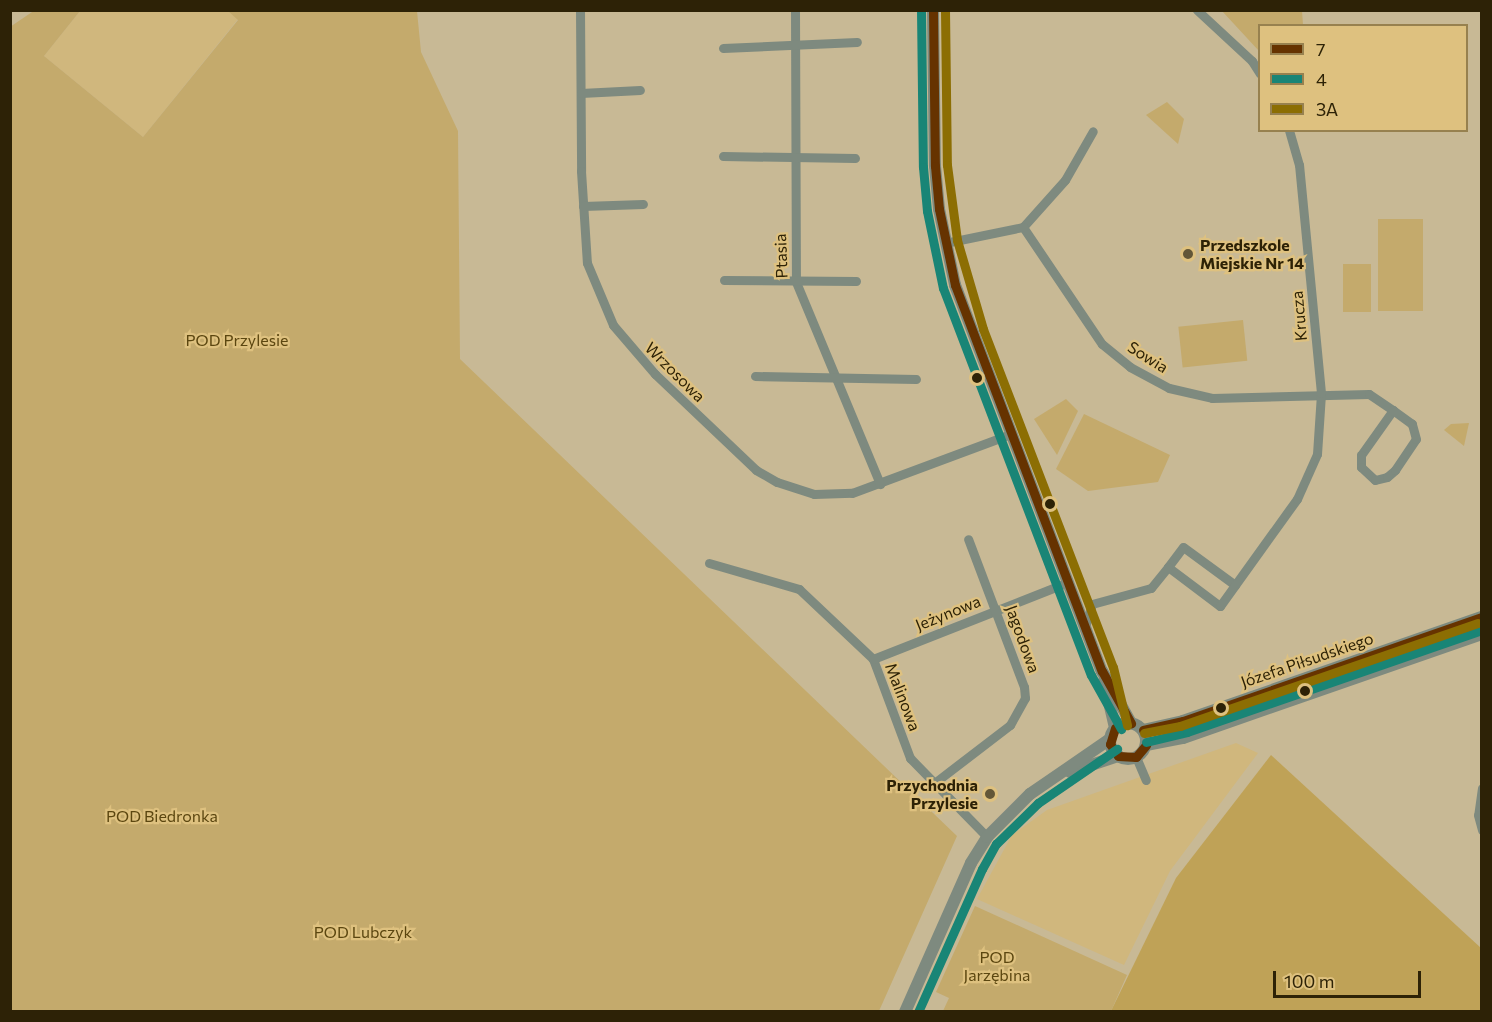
<!DOCTYPE html>
<meta charset="utf-8">
<style>
body{margin:0}
#map{position:relative;width:1492px;height:1022px;overflow:hidden;background:#c8b995;font-family:Commissioner,sans-serif}
div>[style]{position:absolute}
[style*='--x']{left:calc(var(--x)*1px);top:calc(var(--y)*1px);width:calc(var(--w)*1px);rotate:calc(var(--a)*1deg)}
.built>*{inset:0;background:#d0b77d}
.green>*{inset:0;background:#c4aa6c;transform-origin:0 0}
.forest>*{inset:0;background:#bfa257}
.minor>*{height:9px;margin:-4.5px;padding:0 4.5px;transform-origin:4.5px;border-radius:4.5px;background:#7e8a7f}
.tertiary>*{height:12px;margin:-6px;padding:0 6px;transform-origin:6px;border-radius:6px;background:#7e8a7f}
.tertiary>.ring{margin:-6px;padding:0;box-sizing:content-box;background:none;border:12px solid #7e8a7f;border-radius:50%}
.bus-1>*{height:9px;margin:-4.5px;padding:0 4.5px;transform-origin:4.5px;border-radius:4.5px;background:#630}
.bus-2>*{height:9px;margin:-4.5px;padding:0 4.5px;transform-origin:4.5px;border-radius:4.5px;background:#198576}
.bus-3>*{height:9px;margin:-4.5px;padding:0 4.5px;transform-origin:4.5px;border-radius:4.5px;background:#8c6e03}
.dots>*{width:16px;height:16px;translate:-50% -50%;box-sizing:border-box;border:3px solid #dec17f;border-radius:50%}
span{translate:-50% -50%;white-space:nowrap;text-align:center;line-height:1.15;-webkit-text-stroke:4.5px #dec17f;paint-order:stroke}
.poi-label{font-size:16px;color:#2d2206;font-weight:700}
.left{translate:0 -50%;text-align:left}
.right{translate:-100% -50%;text-align:right}
.street-label{font-size:16px;color:#2d2206}
.park-label{font-size:16px;color:#5b4610}
.frame{position:absolute;inset:0;border:12px solid #2d2206;pointer-events:none}
.legend{position:absolute;left:1258px;top:24px;width:210px;height:108px;box-sizing:border-box;background:#dec17f;border:2px solid #97814f;margin:0;padding:8px 10px;list-style:none;font-size:18px;color:#2d2206}
.legend li{display:flex;align-items:center;gap:12px;height:30px}
.legend b{width:30px;border:2px solid #97814f}
.scale{position:absolute;left:1273px;top:971px;width:148px;height:27px;box-sizing:border-box;border:3px solid #2d2206;border-top:0;padding-left:8px;font-size:18px;line-height:21px;white-space:nowrap;color:#2d2206;-webkit-text-stroke:4px #dec17f;paint-order:stroke}
</style>
<div id="map">
<div class="built">
<i style="clip-path:polygon(80px 11px,228px 11px,238px 19px,143px 137px,44px 56px)"></i>
<i style="clip-path:polygon(1236px 743px,1258px 753px,1170px 871px,1124px 965px,977px 899px,1012px 835px,1047px 810px)"></i>
</div>
<div class="green">
<i style="clip-path:polygon(35px 10px,80px 11px,44px 56px,143px 137px,238px 20px,228px 11px,417px 11px,421px 52px,458px 131px,460px 359px,957px 836px,879px 1011px,11px 1011px,10px 27px)"></i>
<i style="clip-path:polygon(1222px 11px,1302px 11px,1303px 25px,1260px 26px,1259px 51px)"></i>
<i style="clip-path:polygon(1167px 102px,1184px 119px,1178px 144px,1146px 115px)"></i>
<i style="left:1378px;top:219px;width:45px;height:92px"></i>
<i style="left:1343px;top:264px;width:28px;height:48px"></i>
<i style="left:1243px;top:320px;width:41px;height:65px;rotate:84deg"></i>
<i style="clip-path:polygon(1066px 399px,1078px 411px,1057px 455px,1034px 419px)"></i>
<i style="clip-path:polygon(1084px 414px,1170px 455px,1158px 482px,1088px 491px,1056px 469px)"></i>
<i style="clip-path:polygon(1469px 423px,1464px 446px,1444px 430px,1451px 424px)"></i>
<i style="clip-path:polygon(975px 906px,1127px 975px,1111px 1011px,943px 1011px,949px 998px,936px 992px)"></i>
</div>
<div class="forest">
<i style="clip-path:polygon(1271px 755px,1481px 948px,1481px 1011px,1111px 1011px,1176px 878px)"></i>
</div>
<div class="minor">
<i style="--x:580;--y:10;--w:161;--a:89.6"></i>
<i style="--x:581;--y:171;--w:92;--a:86.3"></i>
<i style="--x:587;--y:263;--w:67;--a:67.2"></i>
<i style="--x:613;--y:325;--w:65;--a:49.4"></i>
<i style="--x:655;--y:374;--w:139;--a:43.5"></i>
<i style="--x:756;--y:470;--w:24;--a:30"></i>
<i style="--x:777;--y:482;--w:39;--a:18"></i>
<i style="--x:814;--y:494;--w:38;--a:-2"></i>
<i style="--x:852;--y:493;--w:170;--a:-20.4"></i>
<i style="--x:795;--y:10;--w:272;--a:89.8"></i>
<i style="--x:796;--y:282;--w:219;--a:67.4"></i>
<i style="--x:1197;--y:10;--w:75;--a:42.8"></i>
<i style="--x:1252;--y:61;--w:15;--a:58"></i>
<i style="--x:723;--y:48;--w:134;--a:-2.6"></i>
<i style="--x:581;--y:93;--w:59;--a:-2.9"></i>
<i style="--x:723;--y:156;--w:132;--a:0.9"></i>
<i style="--x:583;--y:206;--w:60;--a:-1.9"></i>
<i style="--x:1023;--y:227;--w:63;--a:-48.2"></i>
<i style="--x:1065;--y:180;--w:56;--a:-60.3"></i>
<i style="--x:945;--y:243;--w:80;--a:-11.6"></i>
<i style="--x:1023;--y:227;--w:141;--a:56"></i>
<i style="--x:1102;--y:344;--w:36;--a:39"></i>
<i style="--x:1130;--y:367;--w:44;--a:28.3"></i>
<i style="--x:1169;--y:388;--w:44;--a:13.1"></i>
<i style="--x:1212;--y:398;--w:157;--a:-1.5"></i>
<i style="--x:1369;--y:394;--w:29;--a:34"></i>
<i style="--x:1393;--y:410;--w:55;--a:125.4"></i>
<i style="--x:1361;--y:455;--w:12;--a:90"></i>
<i style="--x:1361;--y:467;--w:19;--a:43"></i>
<i style="--x:1375;--y:480;--w:12;--a:-14"></i>
<i style="--x:1387;--y:477;--w:11;--a:-41"></i>
<i style="--x:1395;--y:470;--w:37;--a:-56"></i>
<i style="--x:1416;--y:439;--w:16;--a:-105"></i>
<i style="--x:1412;--y:424;--w:24;--a:-144"></i>
<i style="--x:724;--y:280;--w:132;--a:0.4"></i>
<i style="--x:755;--y:376;--w:161;--a:1.1"></i>
<i style="--x:709;--y:563;--w:94;--a:16.1"></i>
<i style="--x:799;--y:589;--w:102;--a:43.4"></i>
<i style="--x:873;--y:659;--w:106;--a:69.5"></i>
<i style="--x:910;--y:758;--w:110;--a:45.7"></i>
<i style="--x:1235;--y:585;--w:64;--a:-143.8"></i>
<i style="--x:1183;--y:547;--w:25;--a:127"></i>
<i style="--x:1168;--y:567;--w:65;--a:36.9"></i>
<i style="--x:1220;--y:606;--w:132;--a:-54.3"></i>
<i style="--x:1297;--y:499;--w:49;--a:-66"></i>
<i style="--x:1317;--y:454;--w:61;--a:-86.2"></i>
<i style="--x:1321;--y:393;--w:229;--a:-95.5"></i>
<i style="--x:1299;--y:165;--w:36;--a:-106"></i>
<i style="--x:1085;--y:627;--w:24;--a:-73"></i>
<i style="--x:1092;--y:604;--w:61;--a:-15.2"></i>
<i style="--x:1151;--y:588;--w:27;--a:-51"></i>
<i style="--x:873;--y:659;--w:210;--a:-21.5"></i>
<i style="--x:1136;--y:757;--w:25;--a:67"></i>
<i style="--x:933;--y:784;--w:97;--a:-37.5"></i>
<i style="--x:1010;--y:725;--w:31;--a:-61"></i>
<i style="--x:1025;--y:698;--w:11;--a:-95"></i>
<i style="--x:1024;--y:687;--w:158;--a:-110.7"></i>
<i style="--x:1482;--y:788;--w:27;--a:98"></i>
<i style="--x:1478;--y:815;--w:16;--a:75"></i>
</div>
<div class="tertiary">
<i style="--x:933;--y:10;--w:156;--a:89.3"></i>
<i style="--x:935;--y:166;--w:43;--a:84.7"></i>
<i style="--x:939;--y:209;--w:78;--a:78.1"></i>
<i style="--x:955;--y:285;--w:413;--a:69.2"></i>
<i style="--x:1102;--y:671;--w:60;--a:60.9"></i>
<i style="--x:1104;--y:681;--w:48;--a:76.8"></i>
<i class="ring" style="left:1110px;top:723px;width:24px;height:24px"></i>
<i style="--x:1143;--y:730;--w:41;--a:-12.7"></i>
<i style="--x:1183;--y:721;--w:317;--a:-19.2"></i>
<i style="--x:1146;--y:745;--w:38;--a:-11"></i>
<i style="--x:1183;--y:738;--w:317;--a:-19.2"></i>
<i style="--x:1070;--y:772;--w:51;--a:-18.4"></i>
<i style="--x:905;--y:1012;--w:163;--a:-66.1"></i>
<i style="--x:971;--y:863;--w:31;--a:-58"></i>
<i style="--x:987;--y:837;--w:61;--a:-45"></i>
<i style="--x:1030;--y:794;--w:97;--a:-34.5"></i>
</div>
<div class="bus-1">
<i style="--x:933;--y:10;--w:156;--a:89.3"></i>
<i style="--x:935;--y:166;--w:43;--a:84.7"></i>
<i style="--x:939;--y:209;--w:78;--a:78.1"></i>
<i style="--x:955;--y:285;--w:413;--a:69.2"></i>
<i style="--x:1102;--y:671;--w:60;--a:60.9"></i>
<i style="--x:1115;--y:728;--w:17;--a:107"></i>
<i style="--x:1110;--y:744;--w:14;--a:56"></i>
<i style="--x:1118;--y:756;--w:18;--a:3"></i>
<i style="--x:1136;--y:757;--w:16;--a:-50"></i>
<i style="--x:1143;--y:730;--w:41;--a:-12.7"></i>
<i style="--x:1183;--y:721;--w:317;--a:-19.2"></i>
</div>
<div class="bus-2">
<i style="--x:921;--y:10;--w:157;--a:89.3"></i>
<i style="--x:923;--y:167;--w:44;--a:84.8"></i>
<i style="--x:927;--y:211;--w:79;--a:78.3"></i>
<i style="--x:943;--y:288;--w:414;--a:69.1"></i>
<i style="--x:1091;--y:675;--w:62;--a:60.9"></i>
<i style="--x:1146;--y:742;--w:42;--a:-13.7"></i>
<i style="--x:1187;--y:732;--w:312;--a:-19.1"></i>
<i style="--x:918;--y:1012;--w:157;--a:-65.9"></i>
<i style="--x:982;--y:869;--w:29;--a:-61"></i>
<i style="--x:996;--y:844;--w:59;--a:-44.3"></i>
<i style="--x:1038;--y:803;--w:96;--a:-34.4"></i>
</div>
<div class="bus-3">
<i style="--x:945;--y:10;--w:155;--a:89.3"></i>
<i style="--x:947;--y:165;--w:76;--a:82.4"></i>
<i style="--x:957;--y:240;--w:93;--a:73.7"></i>
<i style="--x:983;--y:329;--w:362;--a:69"></i>
<i style="--x:1113;--y:667;--w:60;--a:76.4"></i>
<i style="--x:1144;--y:733;--w:37;--a:-11"></i>
<i style="--x:1180;--y:726;--w:315;--a:-19.1"></i>
</div>
<div class="dots">
<i style="left:1188px;top:254px;background:#635738"></i>
<i style="left:977px;top:378px;background:#2d2206"></i>
<i style="left:1050px;top:504px;background:#2d2206"></i>
<i style="left:1305px;top:691px;background:#2d2206"></i>
<i style="left:1221px;top:708px;background:#2d2206"></i>
<i style="left:990px;top:794px;background:#635738"></i>
</div>
<div class="poi-label">
<span class="left" style="left:1200px;top:254px">Przedszkole<br>Miejskie Nr 14</span>
<span class="right" style="left:978px;top:794px">Przychodnia<br>Przylesie</span>
</div>
<div class="street-label">
<span style="left:781px;top:256px;rotate:-92deg">Ptasia</span>
<span style="left:1299px;top:316px;rotate:-95deg">Krucza</span>
<span style="left:1148px;top:357px;rotate:32deg">Sowia</span>
<span style="left:675px;top:372px;rotate:45deg">Wrzosowa</span>
<span style="left:948px;top:613px;rotate:-22deg">Jeżynowa</span>
<span style="left:1023px;top:639px;rotate:70deg">Jagodowa</span>
<span style="left:1307px;top:660px;rotate:-19deg">Józefa Piłsudskiego</span>
<span style="left:903px;top:697px;rotate:69deg">Malinowa</span>
</div>
<div class="park-label">
<span style="left:237px;top:340px">POD Przylesie</span>
<span style="left:162px;top:816px">POD Biedronka</span>
<span style="left:363px;top:932px">POD Lubczyk</span>
<span style="left:997px;top:966px">POD<br>Jarzębina</span>
</div>
<div class="frame"></div>
<ul class="legend">
<li><b style="height:8px;background:#630"></b>7</li>
<li><b style="height:8px;background:#198576"></b>4</li>
<li><b style="height:8px;background:#8c6e03"></b>3A</li>
</ul>
<div class="scale">100 m</div>
</div>
